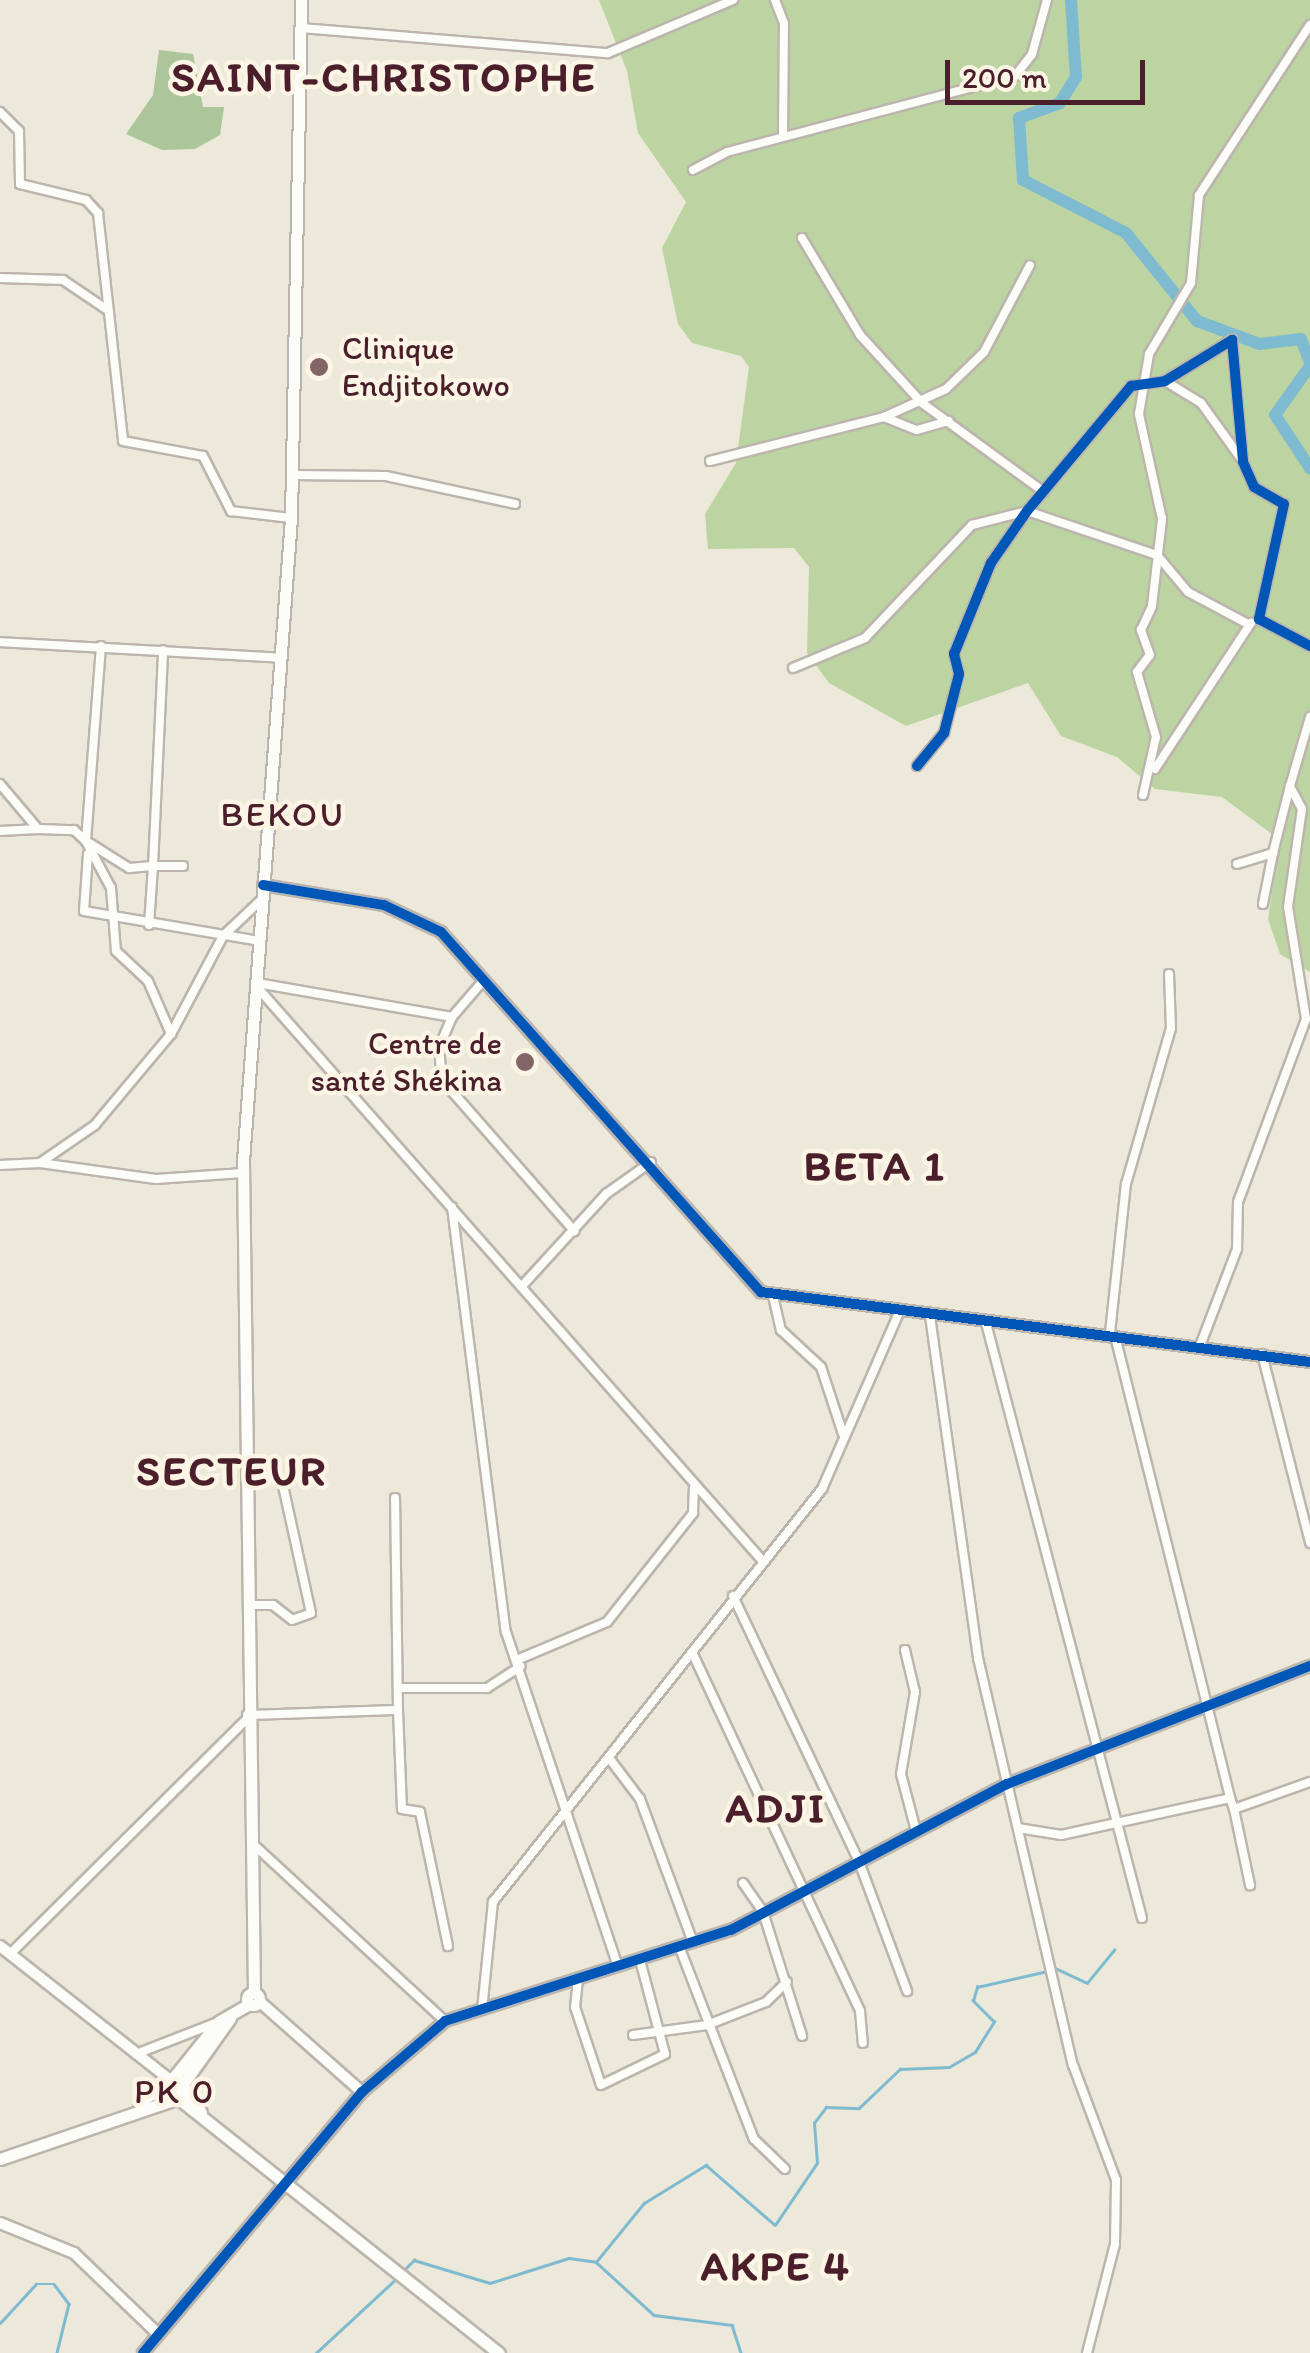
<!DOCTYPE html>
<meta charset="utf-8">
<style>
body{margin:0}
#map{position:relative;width:1310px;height:2353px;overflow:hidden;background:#ece8da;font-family:Itim,sans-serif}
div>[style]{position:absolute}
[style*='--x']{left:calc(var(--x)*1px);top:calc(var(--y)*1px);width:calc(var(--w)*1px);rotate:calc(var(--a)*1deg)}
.green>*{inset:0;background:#bcd4a1}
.forest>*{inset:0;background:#acc69a}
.stream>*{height:2.5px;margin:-1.25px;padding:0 1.25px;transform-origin:1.25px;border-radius:1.25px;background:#7ebbd0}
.river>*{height:12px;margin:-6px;padding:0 6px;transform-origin:6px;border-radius:6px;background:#7ebbd0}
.roads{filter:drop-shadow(2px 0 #bcb5ad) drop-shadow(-2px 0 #bcb5ad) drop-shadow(0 2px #bcb5ad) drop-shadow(0 -2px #bcb5ad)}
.street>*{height:8px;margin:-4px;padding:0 4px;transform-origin:4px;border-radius:4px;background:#fcfcf9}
.secondary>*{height:10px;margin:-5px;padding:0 5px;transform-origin:5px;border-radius:5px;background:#fcfcf9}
.primary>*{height:11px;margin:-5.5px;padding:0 5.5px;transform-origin:5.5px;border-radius:5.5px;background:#fcfcf9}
.primary>.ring{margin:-5.5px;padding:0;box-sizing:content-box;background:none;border:11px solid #fcfcf9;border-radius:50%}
.cycleway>*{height:10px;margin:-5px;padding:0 5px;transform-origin:5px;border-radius:5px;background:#0057b8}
.dots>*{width:28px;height:28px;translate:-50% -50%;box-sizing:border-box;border:5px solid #fcf5e5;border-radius:50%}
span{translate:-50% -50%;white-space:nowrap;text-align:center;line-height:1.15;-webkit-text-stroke:9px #fcf5e5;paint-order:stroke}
.poi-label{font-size:32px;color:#4a1f2b}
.left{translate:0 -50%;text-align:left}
.right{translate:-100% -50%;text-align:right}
.neighbourhood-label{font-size:35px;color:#4a1f2b;letter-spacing:2.5px}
.district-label{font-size:42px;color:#4a1f2b;font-weight:700;letter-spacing:2.5px}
.scale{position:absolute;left:945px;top:60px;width:200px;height:45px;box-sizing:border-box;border:5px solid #4a1f2b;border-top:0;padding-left:12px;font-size:30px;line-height:35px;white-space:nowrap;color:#4a1f2b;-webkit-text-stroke:8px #fcf5e5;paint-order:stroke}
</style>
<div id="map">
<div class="green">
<i style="clip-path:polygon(599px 0,1310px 0,1310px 972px,1280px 954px,1268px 919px,1280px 840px,1222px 797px,1155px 789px,1117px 757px,1061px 736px,1028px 683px,906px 726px,829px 683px,807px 653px,809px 567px,794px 548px,708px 549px,705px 514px,736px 463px,749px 367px,741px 356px,692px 343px,678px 324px,662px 248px,686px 202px,638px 133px,627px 71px)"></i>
</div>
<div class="forest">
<i style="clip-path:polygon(159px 50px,193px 54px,203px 107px,224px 107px,220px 135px,195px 149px,162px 150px,126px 134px,153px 95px)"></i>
</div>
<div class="stream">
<i style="--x:1055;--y:1968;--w:35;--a:25"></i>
<i style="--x:1087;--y:1983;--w:43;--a:-50.7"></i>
<i style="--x:596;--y:2262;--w:79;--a:42.4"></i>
<i style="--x:654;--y:2315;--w:79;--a:7.3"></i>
<i style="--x:732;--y:2325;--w:29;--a:72"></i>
<i style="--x:403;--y:2271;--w:16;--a:-45"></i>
<i style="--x:414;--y:2260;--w:79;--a:16.8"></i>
<i style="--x:490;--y:2283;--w:83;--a:-17.6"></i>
<i style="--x:569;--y:2258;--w:27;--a:8"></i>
<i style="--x:596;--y:2262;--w:76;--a:-50.9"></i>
<i style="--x:644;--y:2203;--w:73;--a:-31.5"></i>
<i style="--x:706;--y:2165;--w:91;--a:41"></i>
<i style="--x:775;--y:2225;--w:75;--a:-55.9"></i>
<i style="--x:817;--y:2163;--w:40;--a:-94.3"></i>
<i style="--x:814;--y:2123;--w:20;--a:-53"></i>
<i style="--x:826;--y:2107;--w:33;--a:2"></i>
<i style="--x:859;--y:2108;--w:57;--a:-43.6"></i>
<i style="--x:900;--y:2069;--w:49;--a:-2.3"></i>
<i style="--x:949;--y:2067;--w:30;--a:-30"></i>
<i style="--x:975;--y:2052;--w:36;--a:-58"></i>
<i style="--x:994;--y:2022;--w:30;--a:-135"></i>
<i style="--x:973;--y:2001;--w:15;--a:-74"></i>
<i style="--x:977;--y:1987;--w:73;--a:-12.7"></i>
<i style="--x:0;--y:2323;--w:53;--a:-47.3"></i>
<i style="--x:36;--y:2284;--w:18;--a:0"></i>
<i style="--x:54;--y:2284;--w:25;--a:53"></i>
<i style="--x:69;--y:2304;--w:50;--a:103.8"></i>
<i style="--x:316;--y:2353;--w:112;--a:-42.8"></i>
</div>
<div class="river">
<i style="--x:1071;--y:0;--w:77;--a:86.3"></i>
<i style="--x:1076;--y:77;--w:31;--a:122"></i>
<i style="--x:1060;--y:103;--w:44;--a:159.9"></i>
<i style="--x:1019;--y:118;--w:62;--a:86.3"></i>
<i style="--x:1023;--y:180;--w:116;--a:27.2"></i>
<i style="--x:1126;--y:233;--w:113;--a:51.1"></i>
<i style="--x:1197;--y:321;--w:67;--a:20.1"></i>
<i style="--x:1260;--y:344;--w:41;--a:-7"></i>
<i style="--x:1301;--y:339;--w:26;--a:69"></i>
<i style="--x:1310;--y:366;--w:60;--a:125.5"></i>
<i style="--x:1275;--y:415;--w:64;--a:56.6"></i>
</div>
<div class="roads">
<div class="street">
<i style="--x:775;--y:0;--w:25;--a:69"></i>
<i style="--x:784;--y:23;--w:113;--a:90.5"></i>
<i style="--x:301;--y:28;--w:308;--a:4.7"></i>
<i style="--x:608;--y:53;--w:136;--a:-23"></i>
<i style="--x:0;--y:112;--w:27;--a:45"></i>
<i style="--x:19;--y:131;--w:53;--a:88.9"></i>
<i style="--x:20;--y:184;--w:68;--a:13.6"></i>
<i style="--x:86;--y:200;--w:18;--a:47"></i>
<i style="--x:98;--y:213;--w:229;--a:83.7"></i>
<i style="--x:123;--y:441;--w:81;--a:10.6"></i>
<i style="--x:203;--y:456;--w:62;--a:63"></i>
<i style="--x:231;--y:511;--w:60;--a:6.7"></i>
<i style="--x:693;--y:170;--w:38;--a:-28"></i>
<i style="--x:727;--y:152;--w:298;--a:-14.8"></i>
<i style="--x:1015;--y:76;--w:28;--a:-52"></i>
<i style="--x:1032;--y:54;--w:56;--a:-74.5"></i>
<i style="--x:802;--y:238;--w:113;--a:59.1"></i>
<i style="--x:860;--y:335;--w:92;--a:47.6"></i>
<i style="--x:922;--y:403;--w:151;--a:36.1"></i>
<i style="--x:0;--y:278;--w:63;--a:1.8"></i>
<i style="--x:63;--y:280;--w:55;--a:34"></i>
<i style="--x:1165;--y:381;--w:42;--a:31.4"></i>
<i style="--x:1201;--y:403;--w:67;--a:54.2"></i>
<i style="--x:884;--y:417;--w:35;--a:22"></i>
<i style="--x:917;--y:430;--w:33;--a:-16"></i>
<i style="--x:710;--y:461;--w:179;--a:-14.2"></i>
<i style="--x:884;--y:417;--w:68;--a:-24.3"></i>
<i style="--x:946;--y:389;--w:53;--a:-44.2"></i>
<i style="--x:984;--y:352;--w:98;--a:-62.1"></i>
<i style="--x:293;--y:475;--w:93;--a:0.6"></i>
<i style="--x:386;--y:476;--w:132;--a:12.2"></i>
<i style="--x:0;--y:642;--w:282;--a:3.2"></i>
<i style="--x:101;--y:646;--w:196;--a:94.4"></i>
<i style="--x:86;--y:841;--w:51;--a:32.1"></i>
<i style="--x:129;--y:868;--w:24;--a:-5"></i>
<i style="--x:153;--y:866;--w:216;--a:-87.3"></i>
<i style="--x:793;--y:668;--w:78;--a:-22.6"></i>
<i style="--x:865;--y:638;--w:156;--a:-46.6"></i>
<i style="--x:972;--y:525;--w:57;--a:-14.3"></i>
<i style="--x:1027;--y:511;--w:137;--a:18.7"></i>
<i style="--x:1157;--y:555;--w:48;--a:50"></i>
<i style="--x:1188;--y:592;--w:68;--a:28.1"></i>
<i style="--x:917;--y:766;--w:43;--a:-50.7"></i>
<i style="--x:944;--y:733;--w:61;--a:-75.7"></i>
<i style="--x:959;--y:674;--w:21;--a:-104"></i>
<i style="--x:954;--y:654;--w:98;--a:-67.9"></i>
<i style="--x:991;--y:563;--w:63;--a:-55.3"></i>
<i style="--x:1027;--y:511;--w:163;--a:-50.2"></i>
<i style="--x:1131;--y:386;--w:34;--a:-8"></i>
<i style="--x:1165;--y:381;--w:79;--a:-31.5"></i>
<i style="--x:1232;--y:340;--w:122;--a:84.8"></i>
<i style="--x:1243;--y:462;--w:27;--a:66"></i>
<i style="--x:1254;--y:487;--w:34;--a:30"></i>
<i style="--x:1284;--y:504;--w:118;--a:102.3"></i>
<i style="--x:1259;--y:619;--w:58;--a:27.9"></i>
<i style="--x:1155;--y:769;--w:175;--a:-56.7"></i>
<i style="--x:0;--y:784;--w:59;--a:49.8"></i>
<i style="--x:38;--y:829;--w:36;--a:2"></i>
<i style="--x:74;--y:830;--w:16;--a:43"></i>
<i style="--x:86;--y:841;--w:53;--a:62"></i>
<i style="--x:111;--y:888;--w:63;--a:85.5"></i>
<i style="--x:116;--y:951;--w:44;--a:43.2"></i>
<i style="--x:148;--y:981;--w:58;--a:66.5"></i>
<i style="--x:171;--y:1034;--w:119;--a:129.9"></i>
<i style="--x:95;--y:1125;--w:67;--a:145.4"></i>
<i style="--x:40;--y:1163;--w:40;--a:177.1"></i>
<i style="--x:1143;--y:795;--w:59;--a:-77.4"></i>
<i style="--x:1156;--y:737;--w:68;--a:-106.3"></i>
<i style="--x:1137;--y:672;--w:21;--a:-53"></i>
<i style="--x:1150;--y:655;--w:27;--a:-110"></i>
<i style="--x:1141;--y:630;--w:26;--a:-65"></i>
<i style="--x:1152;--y:606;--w:88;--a:-83.4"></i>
<i style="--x:1162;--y:519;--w:107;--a:-102.4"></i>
<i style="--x:1139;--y:414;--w:61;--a:-80.5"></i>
<i style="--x:1149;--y:354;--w:82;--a:-59.4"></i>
<i style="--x:1191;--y:283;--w:88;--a:-84.8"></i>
<i style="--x:1199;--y:195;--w:203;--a:-56.9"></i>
<i style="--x:0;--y:831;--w:38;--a:-3"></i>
<i style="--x:88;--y:854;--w:57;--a:94"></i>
<i style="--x:84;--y:911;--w:179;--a:9.7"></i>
<i style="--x:1237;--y:864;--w:38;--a:-17"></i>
<i style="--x:1273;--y:853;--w:69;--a:-75.8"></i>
<i style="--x:1263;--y:904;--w:52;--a:-78.9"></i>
<i style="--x:149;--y:925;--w:59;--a:-86.1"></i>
<i style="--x:153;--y:866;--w:30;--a:0"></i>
<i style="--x:483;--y:981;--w:48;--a:130.7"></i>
<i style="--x:452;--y:1017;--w:33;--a:113"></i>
<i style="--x:439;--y:1047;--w:33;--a:85"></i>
<i style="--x:442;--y:1080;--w:201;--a:48.8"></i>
<i style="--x:257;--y:983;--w:198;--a:9.9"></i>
<i style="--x:257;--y:987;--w:762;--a:48.62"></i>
<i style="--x:171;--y:1034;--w:111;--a:-62"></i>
<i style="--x:223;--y:936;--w:54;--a:-43.5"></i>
<i style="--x:40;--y:1163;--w:117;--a:7.9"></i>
<i style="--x:156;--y:1179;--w:87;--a:-3.9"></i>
<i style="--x:452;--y:1207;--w:428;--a:82.8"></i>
<i style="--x:506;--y:1632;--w:353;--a:71.5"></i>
<i style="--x:522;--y:1286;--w:125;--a:-47.6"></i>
<i style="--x:606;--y:1194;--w:55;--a:-35.4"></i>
<i style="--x:773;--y:1296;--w:35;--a:77"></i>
<i style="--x:781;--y:1330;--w:54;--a:42.8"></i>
<i style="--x:821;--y:1367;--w:71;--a:71.8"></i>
<i style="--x:930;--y:1316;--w:345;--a:82"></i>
<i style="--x:978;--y:1658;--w:418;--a:76.9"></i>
<i style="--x:1073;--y:2065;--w:123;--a:69.5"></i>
<i style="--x:1116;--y:2180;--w:64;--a:90.9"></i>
<i style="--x:1115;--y:2244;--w:113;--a:104.4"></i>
<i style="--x:986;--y:1323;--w:615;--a:75.31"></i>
<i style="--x:1110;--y:1333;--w:150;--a:-83.9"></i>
<i style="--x:1126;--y:1184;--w:162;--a:-73.9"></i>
<i style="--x:1171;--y:1028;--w:54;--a:-92.1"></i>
<i style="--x:1115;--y:1336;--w:476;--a:76"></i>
<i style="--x:1200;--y:1346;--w:104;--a:-69.1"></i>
<i style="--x:1237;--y:1249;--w:47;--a:-88.8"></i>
<i style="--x:1238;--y:1202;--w:195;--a:-69.6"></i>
<i style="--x:1306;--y:1019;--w:113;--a:-99.1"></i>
<i style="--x:1288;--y:907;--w:99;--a:-81.9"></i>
<i style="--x:1302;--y:809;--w:26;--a:-118"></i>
<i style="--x:1290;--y:786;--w:72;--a:-73.8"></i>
<i style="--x:1262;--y:1354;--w:195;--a:75.7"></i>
<i style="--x:733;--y:1596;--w:291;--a:64.6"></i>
<i style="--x:858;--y:1859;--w:141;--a:69.6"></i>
<i style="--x:248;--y:1605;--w:25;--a:0"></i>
<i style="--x:273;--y:1605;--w:24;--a:38"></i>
<i style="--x:292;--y:1620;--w:20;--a:-20"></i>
<i style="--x:311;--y:1613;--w:130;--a:-102.4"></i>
<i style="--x:905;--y:1650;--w:43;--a:76.6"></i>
<i style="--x:915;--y:1692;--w:83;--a:99.7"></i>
<i style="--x:901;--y:1774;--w:55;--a:75.2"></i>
<i style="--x:692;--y:1652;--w:396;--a:64.9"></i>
<i style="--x:860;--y:2011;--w:32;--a:85"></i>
<i style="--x:519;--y:1659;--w:95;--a:-22.8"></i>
<i style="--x:607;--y:1622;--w:139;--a:-51.7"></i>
<i style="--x:693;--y:1513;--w:25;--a:-88"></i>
<i style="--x:400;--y:1688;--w:87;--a:0"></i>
<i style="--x:487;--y:1688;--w:40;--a:-32.9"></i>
<i style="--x:398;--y:1710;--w:99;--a:87.7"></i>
<i style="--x:402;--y:1809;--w:18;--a:9"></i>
<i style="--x:420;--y:1812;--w:137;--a:78.2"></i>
<i style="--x:247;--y:1715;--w:151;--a:-1.9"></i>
<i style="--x:398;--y:1710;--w:212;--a:-90.8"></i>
<i style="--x:609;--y:1758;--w:51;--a:52.9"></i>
<i style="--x:640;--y:1799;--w:153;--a:69.7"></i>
<i style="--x:1234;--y:1809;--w:78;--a:78.1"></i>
<i style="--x:1018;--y:1828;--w:44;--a:9.2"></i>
<i style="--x:1061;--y:1835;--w:173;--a:-12.3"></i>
<i style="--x:1230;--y:1798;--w:12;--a:70"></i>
<i style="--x:1234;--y:1809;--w:81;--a:-19.6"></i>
<i style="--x:253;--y:1844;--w:261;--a:42.7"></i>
<i style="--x:743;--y:1883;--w:35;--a:55"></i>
<i style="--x:763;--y:1912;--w:130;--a:72.5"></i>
<i style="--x:679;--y:1946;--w:207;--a:68.8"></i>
<i style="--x:754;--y:2139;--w:43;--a:44.1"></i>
<i style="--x:10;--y:1954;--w:334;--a:-44.8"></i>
<i style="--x:578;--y:1979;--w:28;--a:96"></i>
<i style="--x:575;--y:2007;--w:82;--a:71.6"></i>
<i style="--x:601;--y:2085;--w:71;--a:-25.8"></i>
<i style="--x:665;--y:2054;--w:97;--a:-104.9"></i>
<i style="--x:482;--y:2010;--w:109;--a:-84.2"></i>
<i style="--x:493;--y:1902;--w:528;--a:-51.46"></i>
<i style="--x:822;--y:1489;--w:192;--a:-66.4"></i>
<i style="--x:633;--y:2035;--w:75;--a:-7.7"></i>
<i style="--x:707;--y:2025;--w:63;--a:-21.3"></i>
<i style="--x:766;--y:2002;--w:29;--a:-44"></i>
<i style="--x:136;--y:2054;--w:88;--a:-21.3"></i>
</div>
<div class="secondary">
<i style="--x:263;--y:885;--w:123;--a:9.4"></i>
<i style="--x:384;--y:905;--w:63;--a:25.3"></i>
<i style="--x:441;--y:932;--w:482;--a:48.4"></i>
<i style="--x:761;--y:1292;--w:553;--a:7.27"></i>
<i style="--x:0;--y:1946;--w:214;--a:38.2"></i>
<i style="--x:259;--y:2001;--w:137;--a:41.5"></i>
<i style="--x:0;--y:2223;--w:80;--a:22.1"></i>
<i style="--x:74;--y:2253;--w:114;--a:43.9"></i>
<i style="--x:143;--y:2353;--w:341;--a:-50"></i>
<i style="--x:362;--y:2092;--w:109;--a:-40.5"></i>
<i style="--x:445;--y:2021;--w:300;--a:-17.7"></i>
<i style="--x:731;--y:1930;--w:312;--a:-27.9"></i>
<i style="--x:1007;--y:1784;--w:325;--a:-21.3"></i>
</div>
<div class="primary">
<i style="--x:254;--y:1992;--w:831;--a:-90.76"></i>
<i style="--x:243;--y:1161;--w:645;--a:-85.73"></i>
<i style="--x:291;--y:518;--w:518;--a:-88.89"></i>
<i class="ring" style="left:247px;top:1993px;width:1px;height:1px"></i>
<i style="--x:174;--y:2077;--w:70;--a:-51.3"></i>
<i style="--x:218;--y:2022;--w:36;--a:-30"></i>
<i style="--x:183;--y:2084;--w:81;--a:-54.5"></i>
<i style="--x:178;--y:2098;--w:410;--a:38.5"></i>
<i style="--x:139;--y:2103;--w:44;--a:-36.6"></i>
<i style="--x:174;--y:2077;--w:44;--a:52.4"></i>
<i style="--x:0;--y:2159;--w:186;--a:-18.8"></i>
<i style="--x:176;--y:2099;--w:14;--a:-54"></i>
</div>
</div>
<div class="cycleway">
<i style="--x:917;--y:766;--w:43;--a:-50.7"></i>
<i style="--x:944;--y:733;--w:61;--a:-75.7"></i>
<i style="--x:959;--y:674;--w:21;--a:-104"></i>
<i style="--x:954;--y:654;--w:98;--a:-67.9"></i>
<i style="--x:991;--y:563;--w:63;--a:-55.3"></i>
<i style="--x:1027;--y:511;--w:163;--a:-50.2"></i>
<i style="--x:1131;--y:386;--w:34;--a:-8"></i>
<i style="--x:1165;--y:381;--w:79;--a:-31.5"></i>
<i style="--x:1232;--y:340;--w:122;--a:84.8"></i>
<i style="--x:1243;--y:462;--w:27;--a:66"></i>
<i style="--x:1254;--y:487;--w:34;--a:30"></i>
<i style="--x:1284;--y:504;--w:118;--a:102.3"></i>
<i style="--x:1259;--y:619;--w:58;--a:27.9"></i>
<i style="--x:263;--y:885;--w:123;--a:9.4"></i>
<i style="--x:384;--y:905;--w:63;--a:25.3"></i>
<i style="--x:441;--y:932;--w:482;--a:48.4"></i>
<i style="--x:761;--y:1292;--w:553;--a:7.27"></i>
<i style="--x:143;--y:2353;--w:341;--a:-50"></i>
<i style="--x:362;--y:2092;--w:109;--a:-40.5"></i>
<i style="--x:445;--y:2021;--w:300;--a:-17.7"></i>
<i style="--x:731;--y:1930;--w:312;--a:-27.9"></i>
<i style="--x:1007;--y:1784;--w:325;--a:-21.3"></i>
</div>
<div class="dots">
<i style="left:319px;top:367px;background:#836568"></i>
<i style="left:525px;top:1062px;background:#836568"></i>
</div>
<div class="poi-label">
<span class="left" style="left:342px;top:367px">Clinique<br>Endjitokowo</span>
<span class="right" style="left:502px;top:1062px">Centre de<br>santé Shékina</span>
</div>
<div class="neighbourhood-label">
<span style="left:283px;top:814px">BEKOU</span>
<span style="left:175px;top:2091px">PK 0</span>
</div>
<div class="district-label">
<span style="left:384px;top:77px">SAINT-CHRISTOPHE</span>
<span style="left:875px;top:1166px">BETA 1</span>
<span style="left:232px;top:1471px">SECTEUR</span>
<span style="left:776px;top:1808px">ADJI</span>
<span style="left:776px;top:2266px">AKPE 4</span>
</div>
<div class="scale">200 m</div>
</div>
